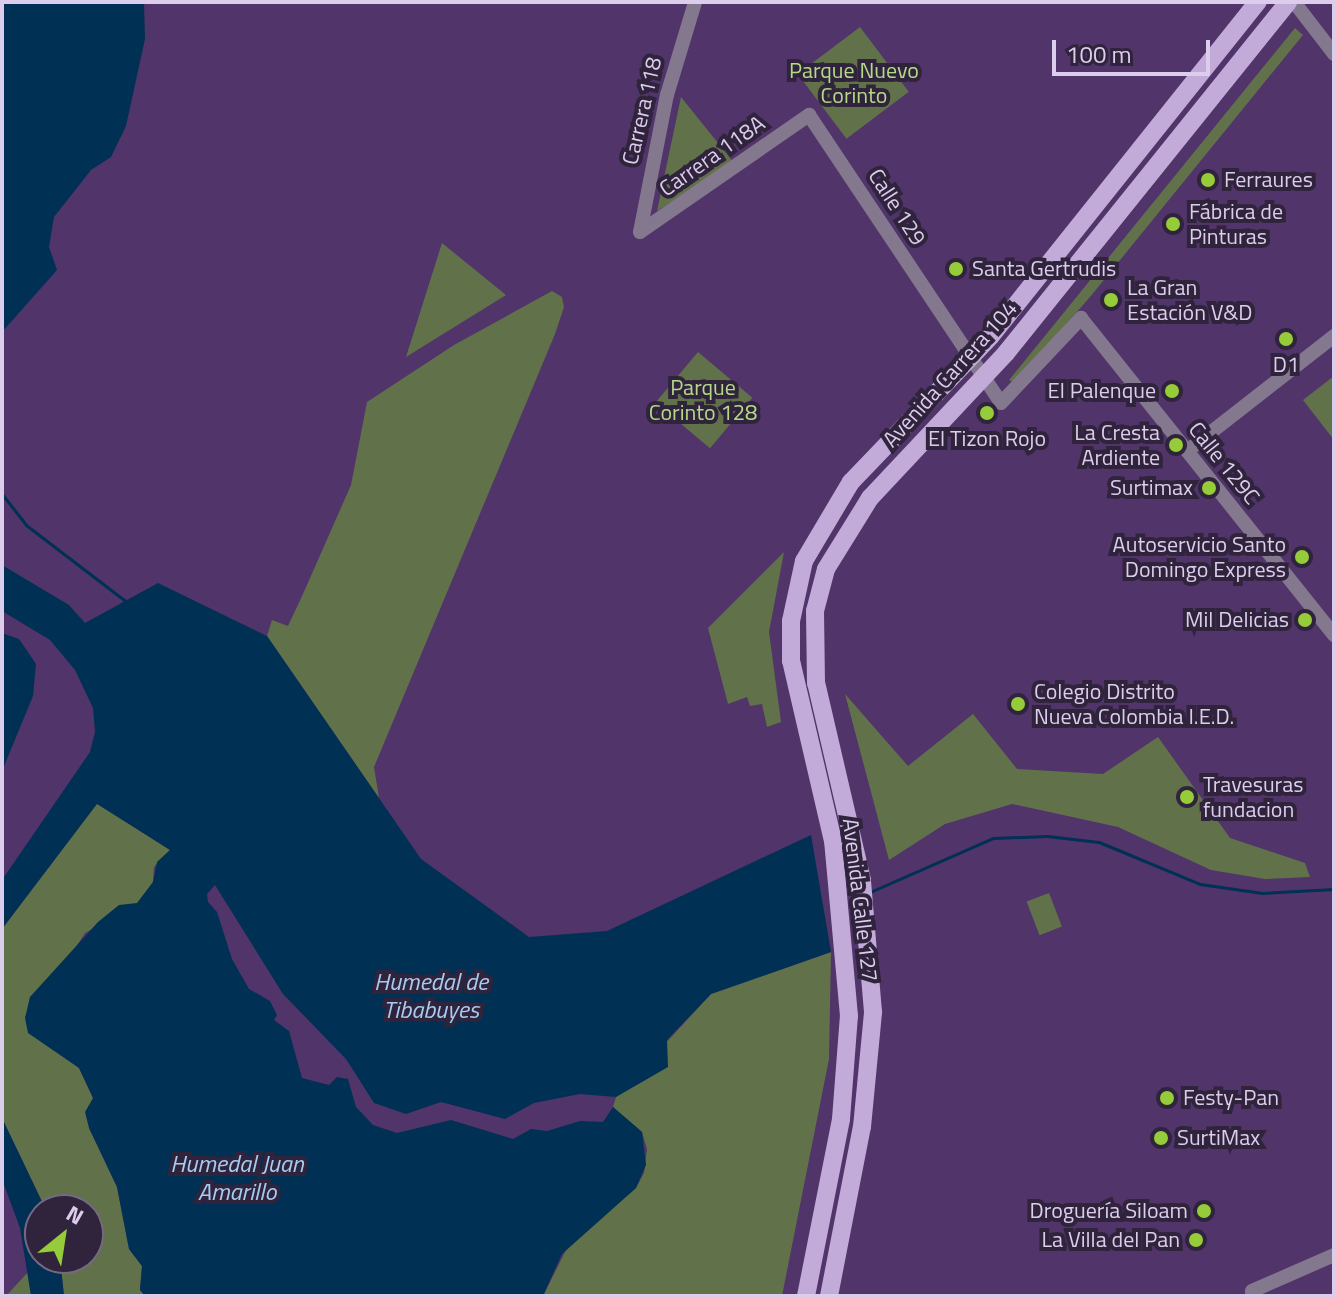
<!DOCTYPE html>
<meta charset="utf-8">
<style>
body{margin:0}
#map{position:relative;width:1336px;height:1298px;overflow:hidden;background:#51346a;font-family:"Titillium Web",sans-serif}
div>[style]{position:absolute}
[style*='--x']{left:calc(var(--x)*1px);top:calc(var(--y)*1px);width:calc(var(--w)*1px);rotate:calc(var(--a)*1deg)}
.green>*{inset:0;background:#61724b;transform-origin:0 0}
.water>*{inset:0;background:#003054}
.stream>*{height:3px;margin:-1.5px;padding:0 1.5px;transform-origin:1.5px;border-radius:1.5px;background:#003054}
.minor>*{height:14px;margin:-7px;padding:0 7px;transform-origin:7px;border-radius:7px;background:#84788f}
.major>*{height:18px;margin:-9px;padding:0 9px;transform-origin:9px;border-radius:9px;background:#c2abd9}
.dots>*{width:22px;height:22px;translate:-50% -50%;box-sizing:border-box;border:4px solid #30243c;border-radius:50%}
span{translate:-50% -50%;white-space:nowrap;text-align:center;line-height:1.15;-webkit-text-stroke:8px #30243c;paint-order:stroke}
.park-label{font-size:22px;color:#b6d989}
.street-label{font-size:22px;color:#ddcded}
.poi-label{font-size:22px;color:#ddcded}
.left{translate:0 -50%;text-align:left}
.right{translate:-100% -50%;text-align:right}
.water-label{font-size:24px;color:#a6ccf2;font-style:italic}
.frame{position:absolute;inset:0;border:4px solid #ddcded;pointer-events:none}
.north{position:absolute;left:24px;top:1194px;width:80px;height:80px;box-sizing:border-box;background:#30243c;border:2px solid #756883;border-radius:50%;rotate:30deg;font-size:22px;font-weight:700;line-height:32px;text-align:center;color:#ddcded}
.north::after{content:'';display:block;margin:auto;width:28px;height:36px;background:#96cc39;clip-path:polygon(50% 0,100% 100%,50% 72%,0 100%)}
.scale{position:absolute;left:1052px;top:40px;width:158px;height:36px;box-sizing:border-box;border:4px solid #ddcded;border-top:0;padding-left:10px;font-size:24px;line-height:28px;white-space:nowrap;color:#ddcded;-webkit-text-stroke:6px #30243c;paint-order:stroke}
</style>
<div id="map">
<div class="green">
<i style="left:860px;top:27px;width:81px;height:78px;rotate:53deg"></i>
<i style="clip-path:polygon(1295px 28px,1303px 35px,1233px 121px,1090px 297px,1014px 383px,1009px 380px)"></i>
<i style="clip-path:polygon(681px 97px,734px 163px,657px 211px)"></i>
<i style="clip-path:polygon(442px 243px,506px 295px,406px 357px)"></i>
<i style="clip-path:polygon(552px 291px,562px 297px,564px 307px,555px 334px,374px 767px,379px 798px,267px 636px,272px 620px,288px 626px,303px 594px,351px 485px,367px 402px,454px 345px)"></i>
<i style="left:698px;top:352px;width:71px;height:66px;rotate:40deg"></i>
<i style="clip-path:polygon(1334px 376px,1334px 440px,1303px 400px)"></i>
<i style="clip-path:polygon(784px 552px,769px 632px,781px 722px,767px 727px,762px 704px,750px 706px,747px 697px,728px 704px,708px 628px)"></i>
<i style="clip-path:polygon(845px 694px,908px 766px,973px 714px,1017px 769px,1103px 774px,1158px 737px,1230px 838px,1305px 863px,1310px 877px,1265px 879px,1211px 870px,1118px 827px,1012px 804px,945px 824px,889px 860px)"></i>
<i style="clip-path:polygon(97px 803px,170px 850px,154px 867px,153px 882px,137px 904px,85px 933px,69px 958px,30px 997px,27px 1028px,79px 1068px,93px 1098px,89px 1128px,117px 1187px,129px 1249px,142px 1266px,140px 1290px,145px 1296px,64px 1296px,60px 1258px,88px 1258px,88px 1210px,46px 1210px,2px 1118px,2px 929px)"></i>
<i style="left:1049px;top:893px;width:36px;height:24px;rotate:69deg"></i>
<i style="clip-path:polygon(831px 952px,829px 1059px,782px 1296px,543px 1296px,568px 1246px,636px 1188px,644px 1173px,647px 1149px,642px 1132px,613px 1107px,616px 1097px,711px 994px)"></i>
<i style="clip-path:polygon(29px 1271px,31px 1296px,6px 1296px)"></i>
</div>
<div class="water">
<i style="clip-path:polygon(2px 2px,144px 2px,145px 39px,126px 126px,111px 157px,91px 170px,54px 217px,49px 247px,57px 270px,2px 332px)"></i>
<i style="clip-path:polygon(2px 565px,69px 605px,85px 623px,158px 583px,267px 636px,421px 859px,529px 937px,607px 931px,811px 835px,831px 952px,711px 994px,667px 1040px,668px 1067px,616px 1097px,580px 1094px,534px 1103px,505px 1119px,441px 1102px,406px 1114px,374px 1103px,346px 1059px,283px 994px,215px 885px,207px 894px,208px 902px,217px 912px,232px 959px,249px 989px,270px 1001px,277px 1015px,274px 1020px,289px 1031px,302px 1078px,329px 1085px,337px 1077px,348px 1079px,356px 1107px,373px 1125px,397px 1133px,451px 1120px,513px 1139px,531px 1129px,547px 1131px,580px 1121px,603px 1122px,613px 1107px,642px 1132px,646px 1165px,636px 1188px,562px 1254px,543px 1296px,145px 1296px,140px 1290px,142px 1266px,129px 1249px,117px 1187px,89px 1128px,85px 1112px,93px 1098px,79px 1068px,28px 1033px,25px 1018px,30px 997px,98px 922px,119px 905px,137px 903px,153px 882px,157px 862px,170px 850px,97px 804px,2px 929px,2px 880px,90px 752px,95px 732px,93px 708px,75px 670px,50px 640px,2px 611px)"></i>
<i style="clip-path:polygon(2px 633px,19px 639px,36px 664px,33px 696px,2px 771px)"></i>
<i style="clip-path:polygon(2px 1118px,46px 1210px,40px 1210px,40px 1258px,60px 1258px,64px 1296px,31px 1296px,20px 1228px,2px 1179px)"></i>
</div>
<div class="stream">
<i style="--x:2;--y:494;--w:39;--a:52"></i>
<i style="--x:26;--y:525;--w:128;--a:37.4"></i>
<i style="--x:870;--y:892;--w:134;--a:-23.7"></i>
<i style="--x:993;--y:838;--w:54;--a:-2.1"></i>
<i style="--x:1047;--y:836;--w:52;--a:6.6"></i>
<i style="--x:1099;--y:842;--w:109;--a:22.6"></i>
<i style="--x:1200;--y:884;--w:63;--a:8.3"></i>
<i style="--x:1262;--y:893;--w:72;--a:-3.2"></i>
</div>
<div class="minor">
<i style="--x:1294;--y:2;--w:66;--a:52.4"></i>
<i style="--x:640;--y:232;--w:206;--a:-34.7"></i>
<i style="--x:809;--y:115;--w:346;--a:56.3"></i>
<i style="--x:1001;--y:403;--w:117;--a:-46.7"></i>
<i style="--x:1081;--y:318;--w:406;--a:51.4"></i>
<i style="--x:640;--y:232;--w:140;--a:-78.9"></i>
<i style="--x:667;--y:95;--w:97;--a:-73.2"></i>
<i style="--x:1187;--y:451;--w:187;--a:-38"></i>
<i style="--x:1254;--y:1296;--w:5;--a:-112"></i>
<i style="--x:1252;--y:1291;--w:90;--a:-23.7"></i>
</div>
<div class="major">
<i style="--x:806;--y:1296;--w:180;--a:-78.8"></i>
<i style="--x:841;--y:1119;--w:103;--a:-85.6"></i>
<i style="--x:849;--y:1016;--w:176;--a:-95.2"></i>
<i style="--x:833;--y:841;--w:185;--a:-103.1"></i>
<i style="--x:791;--y:661;--w:40;--a:-90"></i>
<i style="--x:791;--y:621;--w:61;--a:-77.8"></i>
<i style="--x:804;--y:561;--w:92;--a:-59.3"></i>
<i style="--x:851;--y:482;--w:202;--a:-46.2"></i>
<i style="--x:991;--y:336;--w:428;--a:-51.4"></i>
<i style="--x:829;--y:1296;--w:172;--a:-79"></i>
<i style="--x:862;--y:1127;--w:116;--a:-84.5"></i>
<i style="--x:873;--y:1012;--w:132;--a:-94.8"></i>
<i style="--x:862;--y:880;--w:202;--a:-103.1"></i>
<i style="--x:816;--y:683;--w:72;--a:-90.8"></i>
<i style="--x:815;--y:611;--w:43;--a:-75.3"></i>
<i style="--x:826;--y:569;--w:84;--a:-58.2"></i>
<i style="--x:870;--y:498;--w:199;--a:-46.8"></i>
<i style="--x:1006;--y:353;--w:450;--a:-51.2"></i>
</div>
<div class="dots">
<i style="left:1208px;top:180px;background:#96cc39"></i>
<i style="left:1173px;top:224px;background:#96cc39"></i>
<i style="left:956px;top:269px;background:#96cc39"></i>
<i style="left:1111px;top:300px;background:#96cc39"></i>
<i style="left:1286px;top:339px;background:#96cc39"></i>
<i style="left:1172px;top:391px;background:#96cc39"></i>
<i style="left:987px;top:413px;background:#96cc39"></i>
<i style="left:1176px;top:445px;background:#96cc39"></i>
<i style="left:1209px;top:488px;background:#96cc39"></i>
<i style="left:1302px;top:557px;background:#96cc39"></i>
<i style="left:1305px;top:620px;background:#96cc39"></i>
<i style="left:1018px;top:704px;background:#96cc39"></i>
<i style="left:1187px;top:797px;background:#96cc39"></i>
<i style="left:1167px;top:1098px;background:#96cc39"></i>
<i style="left:1161px;top:1138px;background:#96cc39"></i>
<i style="left:1204px;top:1211px;background:#96cc39"></i>
<i style="left:1196px;top:1240px;background:#96cc39"></i>
</div>
<div class="park-label">
<span style="left:854px;top:83px">Parque Nuevo<br>Corinto</span>
<span style="left:703px;top:400px">Parque<br>Corinto 128</span>
</div>
<div class="street-label">
<span style="left:642px;top:111px;rotate:-77deg">Carrera 118</span>
<span style="left:712px;top:156px;rotate:-35deg">Carrera 118A</span>
<span style="left:897px;top:207px;rotate:57deg">Calle 129</span>
<span style="left:950px;top:374px;rotate:-48deg">Avenida Carrera 104</span>
<span style="left:1224px;top:463px;rotate:51deg">Calle 129C</span>
<span style="left:860px;top:900px;rotate:83deg">Avenida Calle 127</span>
</div>
<div class="poi-label">
<span class="left" style="left:1224px;top:180px">Ferraures</span>
<span class="left" style="left:1189px;top:224px">Fábrica de<br>Pinturas</span>
<span class="left" style="left:972px;top:269px">Santa Gertrudis</span>
<span class="left" style="left:1127px;top:300px">La Gran<br>Estación V&amp;D</span>
<span style="left:1286px;top:365px">D1</span>
<span class="right" style="left:1156px;top:391px">El Palenque</span>
<span class="right" style="left:1160px;top:445px">La Cresta<br>Ardiente</span>
<span style="left:987px;top:439px">El Tizon Rojo</span>
<span class="right" style="left:1193px;top:488px">Surtimax</span>
<span class="right" style="left:1286px;top:557px">Autoservicio Santo<br>Domingo Express</span>
<span class="right" style="left:1289px;top:620px">Mil Delicias</span>
<span class="left" style="left:1034px;top:704px">Colegio Distrito<br>Nueva Colombia I.E.D.</span>
<span class="left" style="left:1203px;top:797px">Travesuras<br>fundacion</span>
<span class="left" style="left:1183px;top:1098px">Festy-Pan</span>
<span class="left" style="left:1177px;top:1138px">SurtiMax</span>
<span class="right" style="left:1188px;top:1211px">Droguería Siloam</span>
<span class="right" style="left:1180px;top:1240px">La Villa del Pan</span>
</div>
<div class="water-label">
<span style="left:431px;top:996px">Humedal de<br>Tibabuyes</span>
<span style="left:237px;top:1178px">Humedal Juan<br>Amarillo</span>
</div>
<div class="frame"></div>
<div class="north">N</div>
<div class="scale">100 m</div>
</div>
